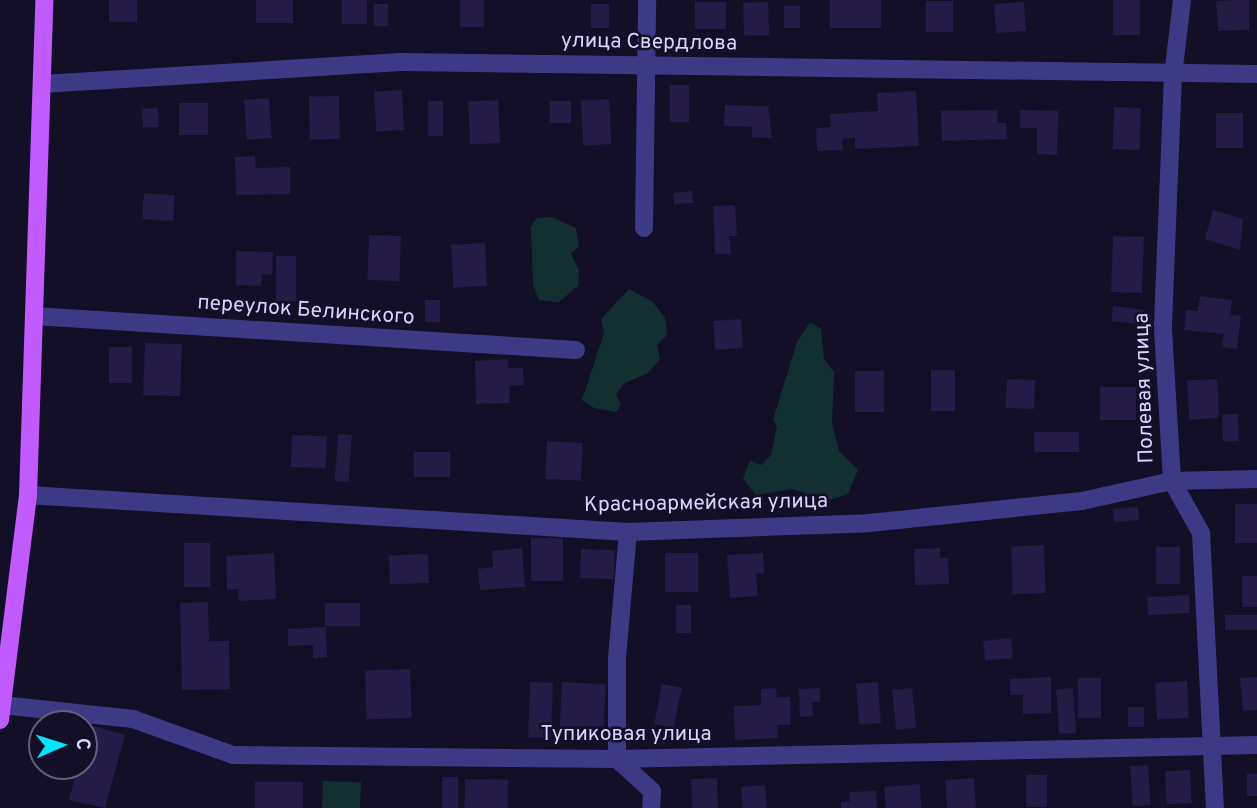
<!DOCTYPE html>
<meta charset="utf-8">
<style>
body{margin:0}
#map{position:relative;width:1257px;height:808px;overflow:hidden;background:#130f26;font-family:Overpass,sans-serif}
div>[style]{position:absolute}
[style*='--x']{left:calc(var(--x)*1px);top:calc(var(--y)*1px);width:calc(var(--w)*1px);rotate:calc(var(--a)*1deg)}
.green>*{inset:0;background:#12302f;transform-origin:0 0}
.building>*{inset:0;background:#241b47;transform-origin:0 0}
.minor>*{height:18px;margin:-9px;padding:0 9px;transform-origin:9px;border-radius:9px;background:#3d3a85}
.major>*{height:18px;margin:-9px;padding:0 9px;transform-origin:9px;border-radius:9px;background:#c25bff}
span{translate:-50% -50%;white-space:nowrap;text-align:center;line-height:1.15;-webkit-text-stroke:5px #130f26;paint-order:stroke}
.street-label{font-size:21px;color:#d9d4ff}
.north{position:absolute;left:28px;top:710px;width:70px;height:70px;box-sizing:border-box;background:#130f26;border:2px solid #625e7d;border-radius:50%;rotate:87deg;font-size:19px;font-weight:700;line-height:28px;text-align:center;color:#d9d4ff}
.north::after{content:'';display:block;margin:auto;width:24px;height:32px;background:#00e5ff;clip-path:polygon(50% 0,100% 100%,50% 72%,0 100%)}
</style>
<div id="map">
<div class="green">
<i style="clip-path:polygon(552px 217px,576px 228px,579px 247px,571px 253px,579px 271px,578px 286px,559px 302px,539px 300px,533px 285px,531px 227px,537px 218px)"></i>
<i style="clip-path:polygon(629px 289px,653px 302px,665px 318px,667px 335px,657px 345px,660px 359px,648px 373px,625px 383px,616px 394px,621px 404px,616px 412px,594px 408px,582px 400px,604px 333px,601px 319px)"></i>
<i style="clip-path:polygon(810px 322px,821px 329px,824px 359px,834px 372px,832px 423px,839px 451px,858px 470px,848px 494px,826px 501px,793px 489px,756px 495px,743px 479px,750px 461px,761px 465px,771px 455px,777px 426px,773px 420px,797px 342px)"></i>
<i style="left:323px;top:781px;width:38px;height:27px;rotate:2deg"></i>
</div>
<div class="building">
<i style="left:109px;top:0;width:28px;height:22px"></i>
<i style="left:256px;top:0;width:37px;height:23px"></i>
<i style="left:342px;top:0;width:25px;height:24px"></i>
<i style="left:460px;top:0;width:24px;height:27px"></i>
<i style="left:830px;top:0;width:51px;height:28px"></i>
<i style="left:1113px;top:0;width:27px;height:35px"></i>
<i style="clip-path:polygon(1236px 0,1249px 0,1249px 30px,1218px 31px,1216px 1px)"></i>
<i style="left:926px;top:1px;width:27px;height:31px"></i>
<i style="left:726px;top:2px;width:27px;height:31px;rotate:90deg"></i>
<i style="left:768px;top:2px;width:33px;height:25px;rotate:88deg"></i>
<i style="left:1024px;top:2px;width:29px;height:30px;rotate:86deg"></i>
<i style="left:374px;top:4px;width:14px;height:22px"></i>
<i style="left:591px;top:4px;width:18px;height:24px"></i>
<i style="left:784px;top:6px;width:16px;height:22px"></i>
<i style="left:670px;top:85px;width:19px;height:37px"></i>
<i style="left:402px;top:90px;width:40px;height:28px;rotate:87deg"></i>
<i style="clip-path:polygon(916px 91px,919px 146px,855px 149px,855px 138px,842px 139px,843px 150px,817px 151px,816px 128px,831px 127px,830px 114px,878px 111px,877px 93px)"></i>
<i style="left:339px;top:96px;width:43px;height:30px;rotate:89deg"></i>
<i style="left:269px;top:98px;width:40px;height:25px;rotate:86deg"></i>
<i style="left:609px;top:99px;width:45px;height:28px;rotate:87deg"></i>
<i style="left:498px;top:100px;width:43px;height:30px;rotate:87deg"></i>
<i style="left:428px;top:101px;width:15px;height:35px"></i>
<i style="left:550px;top:101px;width:21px;height:22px"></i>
<i style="left:179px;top:103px;width:29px;height:32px"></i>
<i style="clip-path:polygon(725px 105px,768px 106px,772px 138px,752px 137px,752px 127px,724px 126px)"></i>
<i style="left:1114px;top:107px;width:27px;height:42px;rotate:2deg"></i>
<i style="left:158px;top:108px;width:19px;height:16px;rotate:87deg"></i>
<i style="clip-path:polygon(997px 110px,998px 123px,1006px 123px,1007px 139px,942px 141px,941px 111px)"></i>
<i style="clip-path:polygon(1020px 110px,1058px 111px,1057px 155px,1037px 154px,1037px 128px,1020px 128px)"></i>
<i style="left:1216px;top:113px;width:27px;height:35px"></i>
<i style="clip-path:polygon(255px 156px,256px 168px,290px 167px,290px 194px,236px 195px,235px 157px)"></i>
<i style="left:692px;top:191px;width:12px;height:19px;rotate:85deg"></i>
<i style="left:144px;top:193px;width:31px;height:26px;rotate:4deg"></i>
<i style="clip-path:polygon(735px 205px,737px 236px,729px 236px,731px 254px,715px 254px,713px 206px)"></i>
<i style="clip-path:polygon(1213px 210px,1243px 219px,1240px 250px,1205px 239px)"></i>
<i style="left:369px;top:235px;width:32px;height:45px;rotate:2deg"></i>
<i style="left:1113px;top:236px;width:31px;height:56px;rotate:2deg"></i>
<i style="left:485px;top:243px;width:43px;height:34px;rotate:87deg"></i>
<i style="clip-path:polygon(236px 251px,273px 252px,272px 275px,262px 274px,261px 286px,236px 285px)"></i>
<i style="left:276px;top:256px;width:20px;height:45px"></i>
<i style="clip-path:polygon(1200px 296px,1232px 300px,1230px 315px,1241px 316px,1237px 349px,1222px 347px,1224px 334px,1184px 330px,1186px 310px,1198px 311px)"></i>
<i style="left:425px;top:300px;width:15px;height:22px"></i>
<i style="left:1113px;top:306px;width:32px;height:15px;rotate:7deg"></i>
<i style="left:741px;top:319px;width:29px;height:28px;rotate:86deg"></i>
<i style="left:145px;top:343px;width:37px;height:52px;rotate:2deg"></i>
<i style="left:109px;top:347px;width:23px;height:36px"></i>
<i style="clip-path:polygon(508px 359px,508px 368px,523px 368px,524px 385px,509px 386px,510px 403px,476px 404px,475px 361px)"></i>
<i style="left:931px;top:370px;width:24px;height:41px"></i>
<i style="left:855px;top:371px;width:29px;height:41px"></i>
<i style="left:1007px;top:379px;width:28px;height:29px;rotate:2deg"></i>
<i style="left:1217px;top:379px;width:39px;height:30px;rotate:87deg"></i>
<i style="left:1136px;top:387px;width:33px;height:36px;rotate:90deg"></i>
<i style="left:1238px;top:414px;width:27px;height:16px;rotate:88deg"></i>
<i style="left:1034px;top:432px;width:45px;height:20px"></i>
<i style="left:338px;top:434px;width:14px;height:47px;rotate:4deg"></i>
<i style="left:292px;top:435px;width:35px;height:32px;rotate:2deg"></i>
<i style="left:547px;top:441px;width:36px;height:38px;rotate:3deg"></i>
<i style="left:414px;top:452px;width:36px;height:25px"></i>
<i style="left:1257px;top:504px;width:39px;height:22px;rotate:90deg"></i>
<i style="left:1138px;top:507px;width:13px;height:25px;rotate:86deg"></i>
<i style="left:531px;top:538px;width:32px;height:43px"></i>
<i style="left:184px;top:543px;width:26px;height:44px"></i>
<i style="left:1044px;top:545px;width:48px;height:33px;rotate:88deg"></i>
<i style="left:1156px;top:547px;width:24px;height:37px"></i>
<i style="clip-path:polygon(522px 548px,525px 587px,480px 590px,478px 569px,493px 567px,492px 551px)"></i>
<i style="clip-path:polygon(940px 548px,940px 558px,948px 558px,949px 584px,915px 585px,914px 549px)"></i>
<i style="left:581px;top:549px;width:34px;height:29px;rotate:2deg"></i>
<i style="clip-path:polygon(274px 553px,276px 599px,239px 601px,238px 589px,227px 590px,226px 556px)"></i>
<i style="left:665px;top:553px;width:33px;height:39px"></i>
<i style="clip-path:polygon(763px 553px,764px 573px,756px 574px,758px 596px,730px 598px,727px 555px)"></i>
<i style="left:428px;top:554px;width:29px;height:39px;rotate:88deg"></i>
<i style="left:1257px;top:576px;width:31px;height:15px;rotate:90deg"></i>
<i style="left:1189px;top:595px;width:18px;height:42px;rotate:87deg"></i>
<i style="clip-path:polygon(208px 602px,209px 641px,229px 641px,230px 689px,182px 690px,180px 603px)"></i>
<i style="left:360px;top:603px;width:23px;height:35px;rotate:90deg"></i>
<i style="left:676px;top:605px;width:15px;height:28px"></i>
<i style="left:1257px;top:615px;width:15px;height:32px;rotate:90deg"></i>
<i style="clip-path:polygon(326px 627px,327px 657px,313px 658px,313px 645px,288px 646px,288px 629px)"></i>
<i style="left:1011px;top:638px;width:20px;height:28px;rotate:84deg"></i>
<i style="left:410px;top:669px;width:49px;height:45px;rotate:88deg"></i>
<i style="clip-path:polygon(1051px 677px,1051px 713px,1023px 714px,1023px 695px,1010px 695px,1010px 679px)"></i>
<i style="clip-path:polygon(1257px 677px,1257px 710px,1243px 711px,1240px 678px)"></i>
<i style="left:1078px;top:678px;width:23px;height:40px"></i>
<i style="left:1187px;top:681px;width:37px;height:32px;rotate:87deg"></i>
<i style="left:530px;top:682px;width:23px;height:55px;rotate:2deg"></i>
<i style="left:562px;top:682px;width:44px;height:45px;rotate:3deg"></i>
<i style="left:878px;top:682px;width:41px;height:22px;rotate:86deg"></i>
<i style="left:662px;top:684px;width:20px;height:41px;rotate:11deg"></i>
<i style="clip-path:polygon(776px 688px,777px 697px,790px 697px,791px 725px,777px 725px,778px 738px,735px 740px,734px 706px,761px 705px,761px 689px)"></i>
<i style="clip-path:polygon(820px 688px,820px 702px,812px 702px,813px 716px,800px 717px,799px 689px)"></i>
<i style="left:912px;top:688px;width:40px;height:20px;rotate:84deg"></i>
<i style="left:1073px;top:688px;width:45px;height:17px;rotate:86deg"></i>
<i style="left:1128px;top:707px;width:16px;height:20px"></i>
<i style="clip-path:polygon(90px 725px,125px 735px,105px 808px,69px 800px,78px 766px,84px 766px)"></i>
<i style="left:1148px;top:765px;width:40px;height:18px;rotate:86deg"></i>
<i style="left:1190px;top:770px;width:33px;height:25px;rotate:87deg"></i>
<i style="left:1247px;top:774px;width:10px;height:22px"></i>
<i style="left:1026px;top:775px;width:21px;height:32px"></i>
<i style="left:442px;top:777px;width:16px;height:31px"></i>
<i style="left:717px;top:778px;width:30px;height:26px;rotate:88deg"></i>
<i style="left:974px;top:778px;width:30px;height:29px;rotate:86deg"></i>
<i style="left:465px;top:779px;width:43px;height:29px;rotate:1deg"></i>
<i style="left:255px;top:782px;width:48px;height:26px"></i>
<i style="clip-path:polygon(920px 784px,921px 808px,886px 808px,884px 787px)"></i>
<i style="left:765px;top:785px;width:23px;height:24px;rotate:85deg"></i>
<i style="clip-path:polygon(876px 791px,877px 808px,841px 808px,841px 802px,850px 801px,849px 792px)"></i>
</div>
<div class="minor">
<i style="--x:1182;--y:0;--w:76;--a:96.8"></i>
<i style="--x:1173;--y:75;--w:254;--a:92.3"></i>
<i style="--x:1163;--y:329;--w:152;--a:86.6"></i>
<i style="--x:1172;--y:481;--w:60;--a:60.9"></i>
<i style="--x:1201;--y:533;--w:275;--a:87.1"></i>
<i style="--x:42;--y:84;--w:359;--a:-3.5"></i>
<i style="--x:400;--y:62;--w:857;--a:0.8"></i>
<i style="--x:644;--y:228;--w:228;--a:-89.2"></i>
<i style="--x:34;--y:316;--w:543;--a:3.59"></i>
<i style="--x:28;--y:495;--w:601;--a:3.53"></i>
<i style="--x:628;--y:532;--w:241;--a:-2.1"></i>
<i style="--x:869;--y:523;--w:214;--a:-5.9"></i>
<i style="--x:1082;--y:501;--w:92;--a:-12.5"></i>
<i style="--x:1172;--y:481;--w:85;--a:-1.3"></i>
<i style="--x:628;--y:532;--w:126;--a:95"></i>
<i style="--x:617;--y:658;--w:101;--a:90"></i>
<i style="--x:617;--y:759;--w:47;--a:42.4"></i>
<i style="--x:652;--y:791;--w:17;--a:93"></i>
<i style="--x:2;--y:705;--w:132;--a:6.1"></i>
<i style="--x:133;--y:719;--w:106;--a:19.8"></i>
<i style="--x:233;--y:755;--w:384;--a:0.6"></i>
<i style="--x:617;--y:759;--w:640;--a:-1.25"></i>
</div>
<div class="major">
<i style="--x:0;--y:720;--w:227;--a:-82.9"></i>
<i style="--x:28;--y:495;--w:495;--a:-88.1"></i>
</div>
<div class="street-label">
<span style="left:649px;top:43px;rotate:1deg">улица Свердлова</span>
<span style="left:306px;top:311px;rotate:4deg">переулок Белинского</span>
<span style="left:1145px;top:388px;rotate:-92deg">Полевая улица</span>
<span style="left:706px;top:504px;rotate:-1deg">Красноармейская улица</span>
<span style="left:626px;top:735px">Тупиковая улица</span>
</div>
<div class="north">С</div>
</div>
